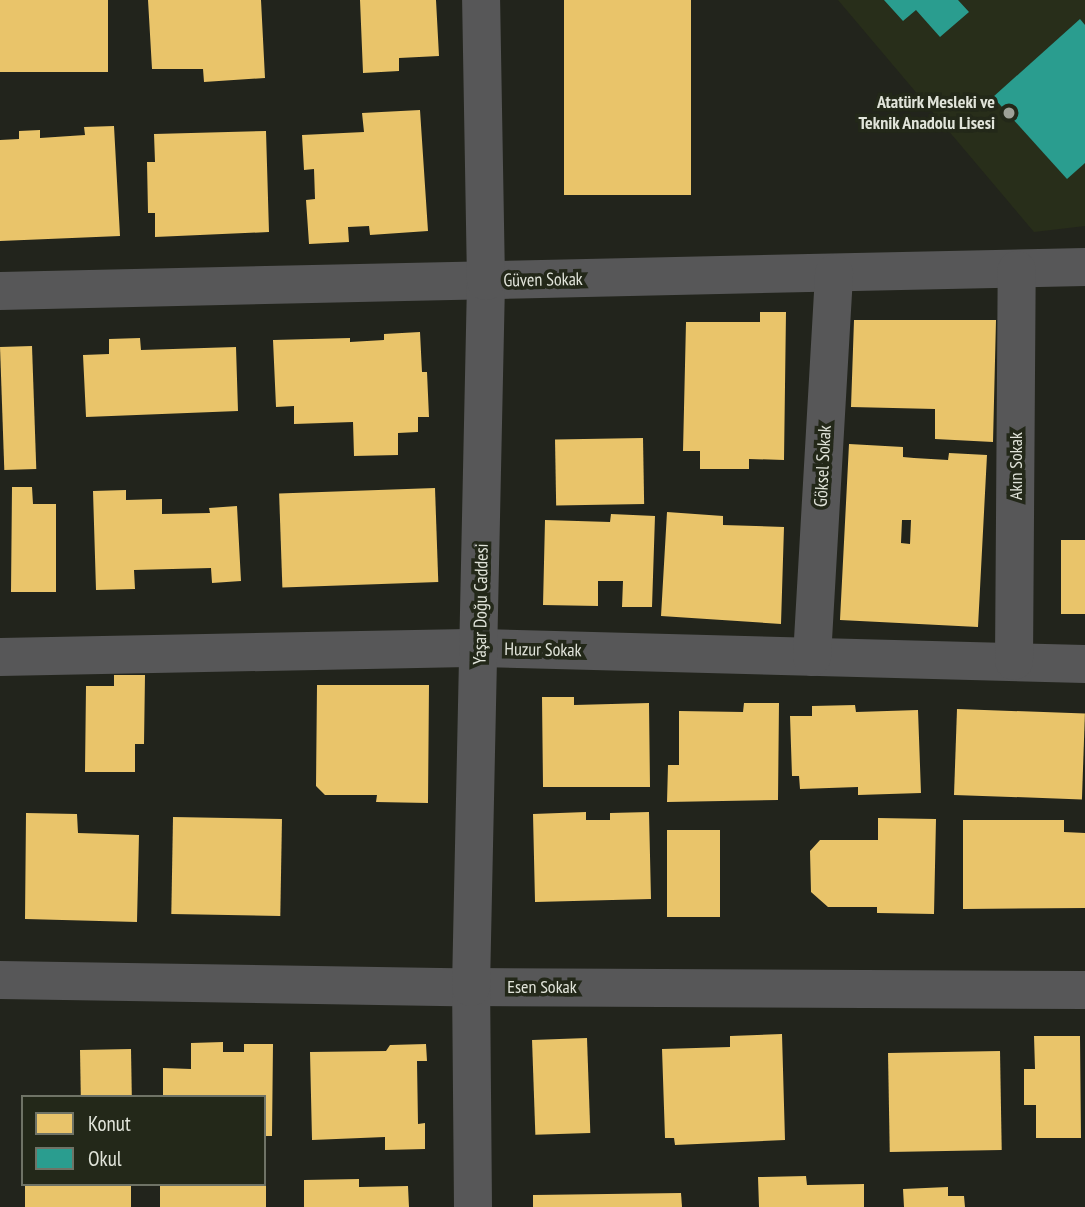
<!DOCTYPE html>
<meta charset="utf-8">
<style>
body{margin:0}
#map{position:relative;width:1085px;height:1207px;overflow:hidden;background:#22241c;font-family:"PT Sans Narrow",sans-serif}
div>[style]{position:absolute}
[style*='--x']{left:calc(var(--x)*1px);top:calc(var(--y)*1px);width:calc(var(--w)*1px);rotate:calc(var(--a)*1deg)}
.built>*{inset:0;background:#282e1a}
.homes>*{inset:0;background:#e9c46a;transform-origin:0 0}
.schools>*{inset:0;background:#2a9d8f}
.street>*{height:38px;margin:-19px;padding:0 19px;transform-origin:19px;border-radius:19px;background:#575758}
.dots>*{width:19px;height:19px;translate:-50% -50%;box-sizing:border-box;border:4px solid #232819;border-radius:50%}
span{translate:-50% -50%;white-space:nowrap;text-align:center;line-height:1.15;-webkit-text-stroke:7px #232819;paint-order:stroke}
.poi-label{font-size:18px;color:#e1e4da;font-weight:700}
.right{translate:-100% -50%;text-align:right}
.street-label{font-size:18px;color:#e1e4da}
.legend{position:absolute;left:21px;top:1095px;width:245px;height:91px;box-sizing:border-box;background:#232819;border:2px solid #6f7366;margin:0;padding:9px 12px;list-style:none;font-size:21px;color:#e1e4da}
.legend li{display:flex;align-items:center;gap:14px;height:35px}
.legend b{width:35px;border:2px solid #6f7366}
</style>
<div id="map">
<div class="built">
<i style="clip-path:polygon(838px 0,1085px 0,1085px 226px,1034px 232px)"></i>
</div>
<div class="homes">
<i style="left:0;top:0;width:108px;height:72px"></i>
<i style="clip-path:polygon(148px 0,261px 0,265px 78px,204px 82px,203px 69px,152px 69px)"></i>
<i style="clip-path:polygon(360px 0,436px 0,439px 56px,399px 58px,399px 71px,363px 73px)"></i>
<i style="left:564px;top:0;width:127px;height:195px"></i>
<i style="clip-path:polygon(420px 110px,428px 231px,370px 235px,369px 226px,348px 227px,349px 242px,309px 244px,306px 200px,315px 199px,314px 169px,304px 170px,302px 135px,364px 132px,362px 113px)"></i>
<i style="clip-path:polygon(114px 126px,120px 236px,0 241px,0 140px,19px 139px,19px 131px,40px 130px,40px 138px,85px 135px,84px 127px)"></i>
<i style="clip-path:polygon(266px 131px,269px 232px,155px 237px,155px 213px,148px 213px,147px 162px,155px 162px,154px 134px)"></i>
<i style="clip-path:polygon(760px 312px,786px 312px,784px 460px,749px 459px,749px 469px,700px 469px,700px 451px,683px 451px,686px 322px,760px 322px)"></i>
<i style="clip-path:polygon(854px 320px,996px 320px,993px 442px,935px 439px,935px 409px,851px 407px)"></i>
<i style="clip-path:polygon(420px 332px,422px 372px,427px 372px,429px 417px,418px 417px,418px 432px,398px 433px,398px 455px,354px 456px,353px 422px,294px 424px,294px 406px,276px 407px,273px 340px,350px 338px,350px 342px,384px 340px,384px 334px)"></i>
<i style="clip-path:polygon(140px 338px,141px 350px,236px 347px,238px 411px,86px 417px,83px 355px,109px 354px,109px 339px)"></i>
<i style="left:32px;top:346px;width:123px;height:32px;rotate:88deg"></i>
<i style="left:643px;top:438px;width:66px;height:88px;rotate:89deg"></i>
<i style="clip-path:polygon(evenodd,849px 444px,903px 447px,903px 457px,914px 458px,948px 460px,949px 453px,987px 455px,978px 627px,840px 620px,849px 444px,902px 520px,911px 520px,910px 544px,901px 543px,902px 520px)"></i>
<i style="clip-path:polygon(12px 487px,32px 487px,33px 504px,56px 504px,56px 592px,11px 592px)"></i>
<i style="left:435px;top:488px;width:94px;height:156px;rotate:88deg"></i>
<i style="clip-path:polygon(126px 490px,126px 500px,162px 499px,162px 514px,210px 513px,209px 508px,237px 506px,241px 581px,212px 583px,211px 568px,134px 570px,135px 589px,96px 590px,93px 491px)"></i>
<i style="clip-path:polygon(667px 512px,723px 516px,723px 525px,784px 527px,781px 624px,661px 616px)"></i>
<i style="clip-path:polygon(611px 514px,655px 516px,652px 607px,622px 607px,623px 581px,598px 581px,598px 606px,543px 605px,545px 520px,610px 522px)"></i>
<i style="left:1061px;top:540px;width:24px;height:74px"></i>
<i style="clip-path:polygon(114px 675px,145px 675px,144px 744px,135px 744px,135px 772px,85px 772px,86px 686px,114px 686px)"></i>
<i style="clip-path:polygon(317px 685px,429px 685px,428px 803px,376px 802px,377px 795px,325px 795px,316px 786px)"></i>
<i style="clip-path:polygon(542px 697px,574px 697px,574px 705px,649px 703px,650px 787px,543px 787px)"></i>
<i style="clip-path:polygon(744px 703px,779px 703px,778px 800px,667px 802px,668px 765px,679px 765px,679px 711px,743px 712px)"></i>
<i style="clip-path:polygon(855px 705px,856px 712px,918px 710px,921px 793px,858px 795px,858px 787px,800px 789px,799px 776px,792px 776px,790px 716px,812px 716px,812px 706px)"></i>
<i style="left:957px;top:709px;width:128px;height:86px;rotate:2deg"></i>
<i style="clip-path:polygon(586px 812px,586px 820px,610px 820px,610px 813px,649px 812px,651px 899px,535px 902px,533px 814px)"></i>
<i style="clip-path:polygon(26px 813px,77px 814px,78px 833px,139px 835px,137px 922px,25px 919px)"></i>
<i style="left:173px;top:817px;width:109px;height:97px;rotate:1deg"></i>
<i style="clip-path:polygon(878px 818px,936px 819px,934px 914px,877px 913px,877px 907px,828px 907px,811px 892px,810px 851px,820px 840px,878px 840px)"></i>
<i style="clip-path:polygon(963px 820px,1064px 820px,1064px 832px,1085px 833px,1085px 908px,963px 909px)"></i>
<i style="left:667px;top:830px;width:53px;height:87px"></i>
<i style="clip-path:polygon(782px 1034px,785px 1140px,675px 1145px,674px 1138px,665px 1138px,662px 1049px,730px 1047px,730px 1036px)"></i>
<i style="clip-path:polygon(1034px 1036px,1080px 1036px,1081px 1138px,1036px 1138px,1036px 1105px,1024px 1105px,1024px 1069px,1035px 1069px)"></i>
<i style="left:587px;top:1038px;width:95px;height:55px;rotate:88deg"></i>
<i style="clip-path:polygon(223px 1042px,223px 1052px,244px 1052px,244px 1044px,273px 1044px,272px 1136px,264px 1136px,264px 1097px,163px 1097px,163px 1068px,191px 1069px,191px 1043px)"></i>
<i style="clip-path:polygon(426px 1044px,427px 1061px,417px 1061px,418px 1124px,425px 1123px,425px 1149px,385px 1150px,385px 1137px,312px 1140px,310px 1052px,386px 1051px,390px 1045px)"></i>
<i style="left:131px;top:1049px;width:48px;height:51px;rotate:89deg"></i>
<i style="left:1000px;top:1051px;width:99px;height:112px;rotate:89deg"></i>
<i style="clip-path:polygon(806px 1176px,807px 1185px,864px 1184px,864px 1207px,759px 1207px,758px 1177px)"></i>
<i style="clip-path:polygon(359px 1179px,359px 1187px,408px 1186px,409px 1207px,304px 1207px,304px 1180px)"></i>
<i style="left:25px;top:1184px;width:106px;height:23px"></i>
<i style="left:160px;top:1184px;width:106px;height:23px"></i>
<i style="clip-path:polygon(948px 1187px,948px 1196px,964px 1196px,965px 1207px,904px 1207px,903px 1189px)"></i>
<i style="clip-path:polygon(681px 1193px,682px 1207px,533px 1207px,533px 1195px)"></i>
</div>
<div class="schools">
<i style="clip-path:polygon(884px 0,958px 0,969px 12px,940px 37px,916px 10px,903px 21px)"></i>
<i style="clip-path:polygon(1080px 19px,1085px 25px,1085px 163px,1067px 179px,993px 97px)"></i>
</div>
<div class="street">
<i style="--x:0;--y:291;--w:1085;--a:-1.27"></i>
<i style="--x:0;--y:657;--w:481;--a:-1.1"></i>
<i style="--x:481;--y:648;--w:604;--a:1.52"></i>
<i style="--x:812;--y:657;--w:384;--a:-86.7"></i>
<i style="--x:1014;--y:661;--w:391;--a:-89.6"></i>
<i style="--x:0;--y:980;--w:471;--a:0.9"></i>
<i style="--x:471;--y:987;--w:614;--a:0.28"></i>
<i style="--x:473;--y:1207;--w:220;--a:-90.5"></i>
<i style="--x:471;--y:987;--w:706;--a:-88.78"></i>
<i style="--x:486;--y:281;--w:281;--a:-91"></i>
</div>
<div class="dots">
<i style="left:1009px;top:113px;background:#9ea198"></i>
</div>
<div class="poi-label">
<span class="right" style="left:995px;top:113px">Atatürk Mesleki ve<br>Teknik Anadolu Lisesi</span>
</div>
<div class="street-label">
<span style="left:543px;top:280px;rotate:-1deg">Güven Sokak</span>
<span style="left:823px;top:466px;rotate:-87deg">Göksel Sokak</span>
<span style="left:1016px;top:466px;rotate:-90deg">Akın Sokak</span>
<span style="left:481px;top:604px;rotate:-89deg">Yaşar Doğu Caddesi</span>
<span style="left:543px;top:650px;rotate:1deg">Huzur Sokak</span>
<span style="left:542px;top:987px">Esen Sokak</span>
</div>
<ul class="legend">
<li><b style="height:19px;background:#e9c46a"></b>Konut</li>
<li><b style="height:19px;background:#2a9d8f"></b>Okul</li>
</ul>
</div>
